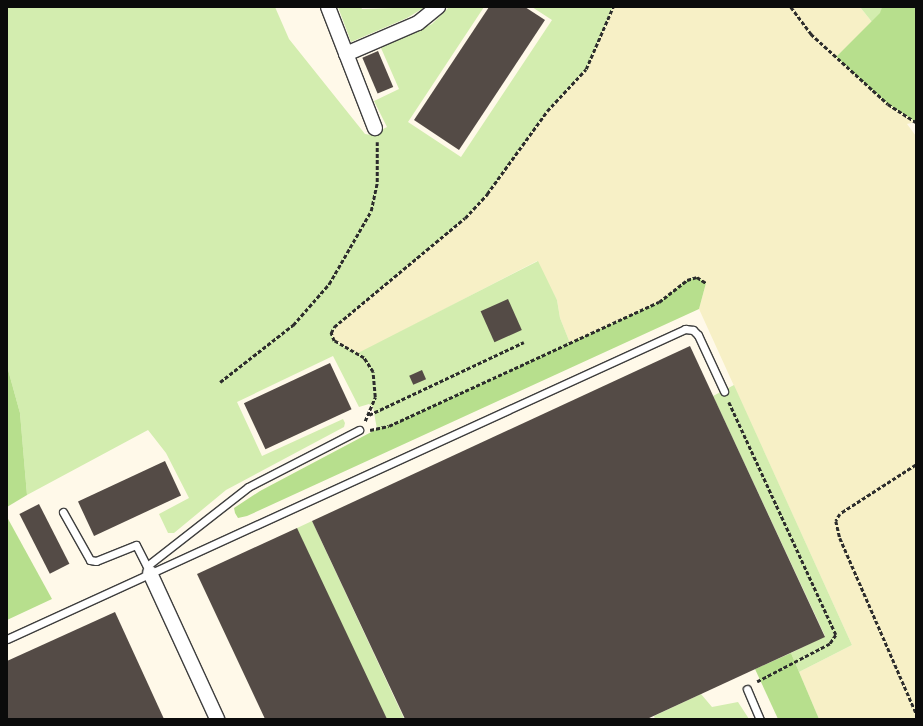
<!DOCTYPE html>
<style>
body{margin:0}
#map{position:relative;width:923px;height:726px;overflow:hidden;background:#fff9e9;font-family:Lora,serif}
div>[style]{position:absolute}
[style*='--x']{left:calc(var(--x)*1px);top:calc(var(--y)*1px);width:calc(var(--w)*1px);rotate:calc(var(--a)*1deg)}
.farmland>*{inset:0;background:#f7f0c6}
.green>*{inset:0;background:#d3edaf;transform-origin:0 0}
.forest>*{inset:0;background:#b7df8d}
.building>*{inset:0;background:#544b46;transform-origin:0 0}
.path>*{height:2.5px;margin-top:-1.25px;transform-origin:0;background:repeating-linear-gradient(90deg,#2d2d2d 0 4px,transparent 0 6px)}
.roads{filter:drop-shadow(1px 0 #3e3e3e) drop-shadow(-1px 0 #3e3e3e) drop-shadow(0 1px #3e3e3e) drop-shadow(0 -1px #3e3e3e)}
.service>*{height:7px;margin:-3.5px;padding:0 3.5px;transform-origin:3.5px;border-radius:3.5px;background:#fff}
.minor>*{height:14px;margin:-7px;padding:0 7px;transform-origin:7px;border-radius:7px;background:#fff}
span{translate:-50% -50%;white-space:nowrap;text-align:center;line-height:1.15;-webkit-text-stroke:4px #fff;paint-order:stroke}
.frame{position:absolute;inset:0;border:8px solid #0b0b0b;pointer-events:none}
</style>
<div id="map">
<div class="farmland">
<i style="clip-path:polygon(613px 7px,860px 7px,872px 22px,836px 57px,888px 104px,915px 122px,907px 124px,916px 136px,916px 719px,819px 719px,799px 672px,852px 645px,699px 309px,706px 283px,693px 277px,687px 280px,659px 302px,570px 343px,560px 318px,557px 300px,537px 261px,358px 354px,331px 338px,334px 327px,465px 218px,487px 194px,547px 111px,586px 69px)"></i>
</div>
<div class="green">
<i style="clip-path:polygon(7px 7px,275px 7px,289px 39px,365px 134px,371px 135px,387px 127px,374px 101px,399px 89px,381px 48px,432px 24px,449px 7px,484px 7px,408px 122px,461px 157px,552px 20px,532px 7px,613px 7px,586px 69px,547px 111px,487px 194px,465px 218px,344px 319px,331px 333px,334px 341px,358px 353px,538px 261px,557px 300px,560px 318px,570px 343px,389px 426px,377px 429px,373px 407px,369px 404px,359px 407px,333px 356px,237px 402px,262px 456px,343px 419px,345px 423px,344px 427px,226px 490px,174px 533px,168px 533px,159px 514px,189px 498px,166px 453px,148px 430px,27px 495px,20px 413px,7px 366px)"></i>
<i style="clip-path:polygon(338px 7px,361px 7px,362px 9px,425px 7px,407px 18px,351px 42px)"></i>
<i style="clip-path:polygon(860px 7px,882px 7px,881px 13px,872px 22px)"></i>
<i style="clip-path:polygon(734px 385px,852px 645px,799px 672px,791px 653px,825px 636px,713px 396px)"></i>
<i style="left:312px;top:521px;width:219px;height:17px;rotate:65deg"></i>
<i style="clip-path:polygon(701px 694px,712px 707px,738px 702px,749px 719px,655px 719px,654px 716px)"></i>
</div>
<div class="forest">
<i style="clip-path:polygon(882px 7px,916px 7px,916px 122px,888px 104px,836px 57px,880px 13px)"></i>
<i style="clip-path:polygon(697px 277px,706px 283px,699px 309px,247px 516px,238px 518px,235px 513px,234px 508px,260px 491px,377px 429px,389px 426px,659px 302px,687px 280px)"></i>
<i style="clip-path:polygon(7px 366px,20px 413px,27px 495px,7px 507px)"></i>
<i style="clip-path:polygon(7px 517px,52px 599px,7px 620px)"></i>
<i style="clip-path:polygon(791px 653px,819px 719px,778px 719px,755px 669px)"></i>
</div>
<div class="building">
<i style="clip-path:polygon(489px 7px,525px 7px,545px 20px,459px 150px,414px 120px)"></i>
<i style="left:378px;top:51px;width:39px;height:17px;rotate:67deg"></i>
<i style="left:508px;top:299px;width:34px;height:30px;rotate:66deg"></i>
<i style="clip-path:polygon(690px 346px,825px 637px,647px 719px,405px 719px,312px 521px)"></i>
<i style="left:330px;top:363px;width:51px;height:95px;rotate:65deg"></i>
<i style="left:422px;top:370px;width:10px;height:14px;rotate:66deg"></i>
<i style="left:165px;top:461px;width:38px;height:96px;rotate:65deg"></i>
<i style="left:39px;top:504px;width:67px;height:22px;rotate:63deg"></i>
<i style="clip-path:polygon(297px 528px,387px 719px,265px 719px,197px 574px)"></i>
<i style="clip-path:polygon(115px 612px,164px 719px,7px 719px,7px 661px)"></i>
</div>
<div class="path">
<i style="--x:791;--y:7;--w:34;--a:53"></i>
<i style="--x:811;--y:34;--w:104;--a:42.3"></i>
<i style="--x:888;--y:104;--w:33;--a:33"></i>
<i style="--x:220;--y:382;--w:93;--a:-38"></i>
<i style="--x:293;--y:325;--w:55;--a:-48.7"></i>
<i style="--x:329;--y:284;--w:84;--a:-60.1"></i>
<i style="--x:371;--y:211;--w:30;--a:-78"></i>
<i style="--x:377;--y:182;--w:40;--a:-90"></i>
<i style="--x:729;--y:402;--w:256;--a:65.3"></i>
<i style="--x:836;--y:635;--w:11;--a:124"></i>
<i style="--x:830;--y:644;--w:82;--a:152.5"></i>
<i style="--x:369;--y:415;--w:171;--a:-25.2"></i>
<i style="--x:365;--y:421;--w:26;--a:-67"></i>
<i style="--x:375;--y:397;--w:25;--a:-95"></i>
<i style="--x:373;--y:372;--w:17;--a:-123"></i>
<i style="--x:364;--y:358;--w:34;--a:-150"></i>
<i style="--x:334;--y:341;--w:9;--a:-111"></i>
<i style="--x:331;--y:333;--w:7;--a:-63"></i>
<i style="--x:334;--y:327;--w:170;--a:-39.8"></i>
<i style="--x:465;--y:218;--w:33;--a:-47"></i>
<i style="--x:487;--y:194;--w:102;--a:-54.1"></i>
<i style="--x:547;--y:111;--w:57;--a:-47.1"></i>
<i style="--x:586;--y:69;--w:68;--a:-66.5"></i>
<i style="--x:370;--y:430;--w:19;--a:-12"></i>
<i style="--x:389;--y:426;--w:297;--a:-24.7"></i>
<i style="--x:659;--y:302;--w:36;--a:-38"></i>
<i style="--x:687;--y:280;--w:10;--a:-17"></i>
<i style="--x:697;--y:277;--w:11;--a:34"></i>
<i style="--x:916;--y:465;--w:90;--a:147.2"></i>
<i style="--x:840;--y:514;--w:8;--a:120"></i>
<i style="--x:836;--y:521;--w:17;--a:77"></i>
<i style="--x:840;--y:538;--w:191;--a:66.5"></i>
</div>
<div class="roads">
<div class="service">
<i style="--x:63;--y:512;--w:55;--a:60.6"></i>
<i style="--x:90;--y:560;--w:6;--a:9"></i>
<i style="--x:96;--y:561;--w:43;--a:-21.8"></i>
<i style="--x:136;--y:545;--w:27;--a:63"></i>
<i style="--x:147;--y:566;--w:128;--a:-38"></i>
<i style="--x:248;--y:487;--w:125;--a:-27.2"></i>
<i style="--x:7;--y:639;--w:746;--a:-24.57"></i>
<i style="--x:685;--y:329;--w:8;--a:7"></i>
<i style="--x:693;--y:330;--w:7;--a:45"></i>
<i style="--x:698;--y:335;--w:62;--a:65.1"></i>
<i style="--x:747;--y:689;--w:33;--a:67"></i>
</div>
<div class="minor">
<i style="--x:328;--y:7;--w:130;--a:68.8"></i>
<i style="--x:346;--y:54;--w:78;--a:-23.3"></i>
<i style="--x:418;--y:23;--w:26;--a:-39"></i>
<i style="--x:150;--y:573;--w:161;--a:65.3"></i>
</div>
</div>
<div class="frame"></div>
</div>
